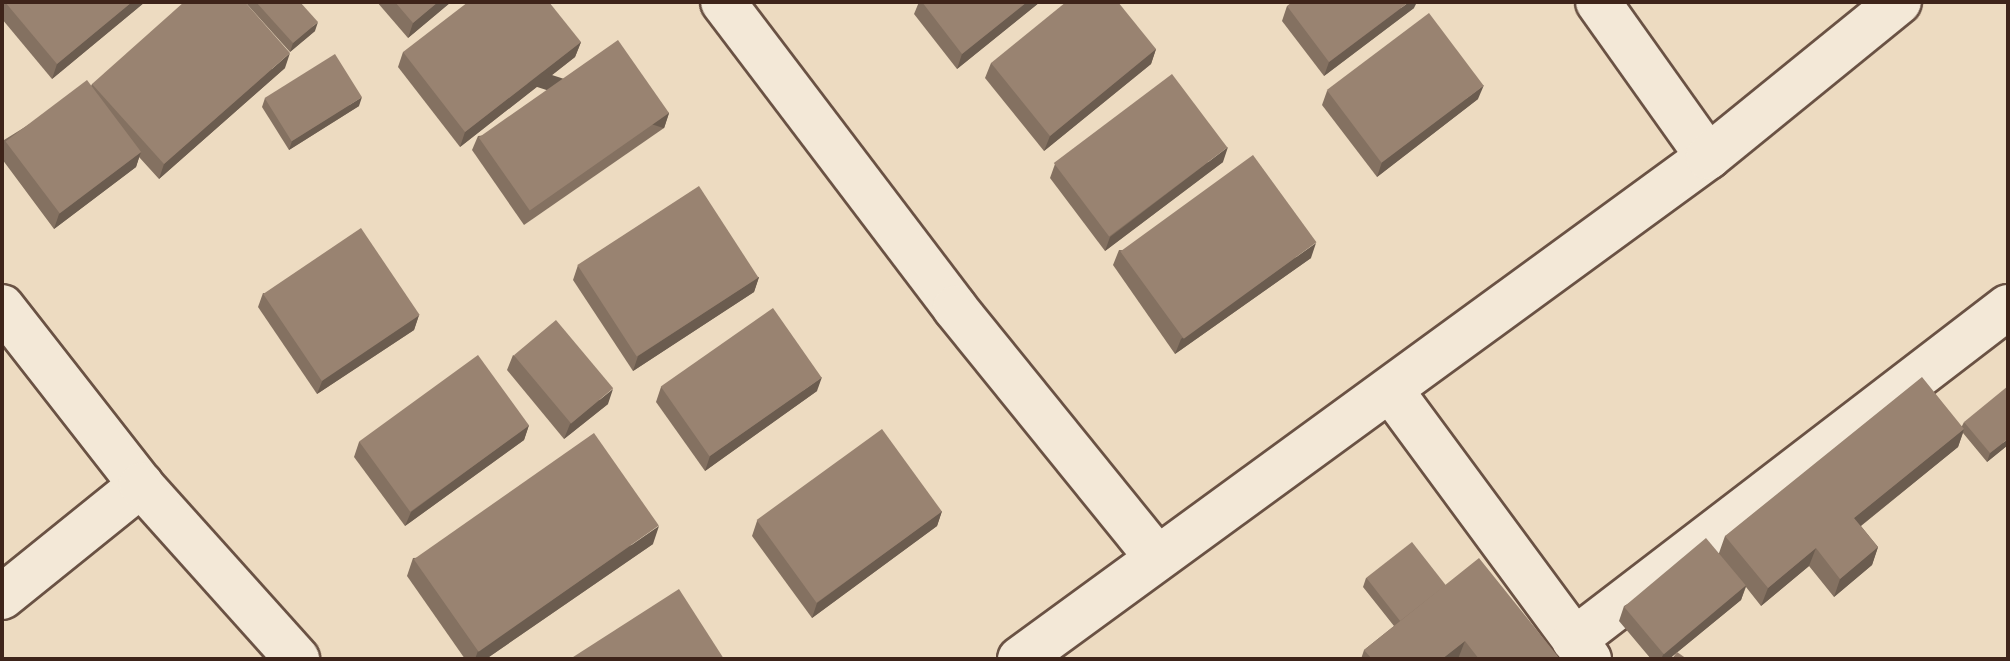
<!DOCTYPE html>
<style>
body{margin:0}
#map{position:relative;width:2010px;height:661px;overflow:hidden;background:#eddbc1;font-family:Alegreya,serif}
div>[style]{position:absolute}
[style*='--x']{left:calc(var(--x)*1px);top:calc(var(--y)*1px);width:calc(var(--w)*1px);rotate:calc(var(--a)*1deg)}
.roads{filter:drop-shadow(2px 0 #6a5244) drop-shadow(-2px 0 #6a5244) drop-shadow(0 2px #6a5244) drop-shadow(0 -2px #6a5244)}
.minor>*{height:44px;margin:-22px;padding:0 22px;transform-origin:22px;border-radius:22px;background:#f3e8d7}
.tertiary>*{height:44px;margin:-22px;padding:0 22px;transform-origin:22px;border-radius:22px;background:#f3e8d7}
.wall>*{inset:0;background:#847161}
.shaded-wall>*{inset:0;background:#6b5c4f;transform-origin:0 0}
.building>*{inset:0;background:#998371;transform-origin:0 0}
span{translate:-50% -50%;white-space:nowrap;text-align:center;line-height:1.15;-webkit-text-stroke:6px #f3e8d7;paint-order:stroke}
.frame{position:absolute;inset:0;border:4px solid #3e241a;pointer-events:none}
</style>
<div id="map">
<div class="roads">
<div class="minor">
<i style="--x:723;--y:2;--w:384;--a:52.8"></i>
<i style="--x:955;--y:308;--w:318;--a:51"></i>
<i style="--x:1598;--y:2;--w:190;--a:54.6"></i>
<i style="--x:1392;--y:392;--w:332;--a:53.6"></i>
<i style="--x:2;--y:597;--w:179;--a:-38.9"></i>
<i style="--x:1574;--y:640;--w:547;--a:-37.5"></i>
<i style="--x:1020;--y:659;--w:852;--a:-36.12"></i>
<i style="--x:1708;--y:157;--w:246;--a:-39.1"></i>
</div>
<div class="tertiary">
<i style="--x:2;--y:307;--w:226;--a:52"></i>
<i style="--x:141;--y:485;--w:234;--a:48.1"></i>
</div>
</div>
<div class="wall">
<i style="clip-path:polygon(2px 2px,145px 2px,52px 79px,2px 19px)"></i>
<i style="clip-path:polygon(245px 2px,300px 2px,315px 31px,290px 52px)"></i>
<i style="clip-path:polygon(377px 2px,451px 2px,408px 38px)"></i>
<i style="clip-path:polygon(919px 2px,1040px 2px,957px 69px,914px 14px)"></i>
<i style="clip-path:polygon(1287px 6px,1414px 8px,1324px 76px,1282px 21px)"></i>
<i style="clip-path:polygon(581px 42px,575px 57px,460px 147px,398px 67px,403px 52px)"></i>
<i style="clip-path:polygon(1156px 49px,1151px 64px,1044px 151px,985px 78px,991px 63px)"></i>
<i style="clip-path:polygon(285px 68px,159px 179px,139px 157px,136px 167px,54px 229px,2px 159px,2px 146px,4px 140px,91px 86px,92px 84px)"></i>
<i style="clip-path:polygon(1327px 91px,1478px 99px,1377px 177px,1322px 105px)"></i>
<i style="clip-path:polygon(265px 98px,359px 106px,289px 150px,262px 107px)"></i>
<i style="clip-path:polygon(669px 113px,664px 128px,524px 225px,472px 150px,478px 136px)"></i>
<i style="clip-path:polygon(1223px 162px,1105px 251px,1050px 178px,1055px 164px)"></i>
<i style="clip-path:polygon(1119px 250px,1311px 258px,1175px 354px,1113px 265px)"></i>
<i style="clip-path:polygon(578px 265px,759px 277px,754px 292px,633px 371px,573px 280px)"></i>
<i style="clip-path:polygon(263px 293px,419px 315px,414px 330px,317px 394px,258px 307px)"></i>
<i style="clip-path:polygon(513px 355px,608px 404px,564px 439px,507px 370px)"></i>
<i style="clip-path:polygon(661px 387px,817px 391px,705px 471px,656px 402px)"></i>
<i style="clip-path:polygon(1964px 422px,2008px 445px,1987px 462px,1963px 433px,1958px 447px,1861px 526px,1878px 547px,1872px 565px,1834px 597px,1809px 566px,1761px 606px,1746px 587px,1741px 600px,1669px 659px,1651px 659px,1619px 621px,1624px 606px,1719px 553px,1725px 536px,1962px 426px)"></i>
<i style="clip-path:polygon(529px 425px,524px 440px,405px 526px,354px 457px,359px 442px)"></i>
<i style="clip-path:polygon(942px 511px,937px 526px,812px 618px,752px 536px,757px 521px)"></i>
<i style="clip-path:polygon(653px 544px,486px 659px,465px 659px,407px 576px,413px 558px)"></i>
<i style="clip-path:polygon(1366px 578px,1446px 585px,1560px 659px,1361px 659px,1364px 650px,1394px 626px,1363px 587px)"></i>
</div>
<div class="shaded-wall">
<i style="clip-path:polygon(132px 2px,145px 2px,52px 79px,57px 64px)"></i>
<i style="clip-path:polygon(438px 2px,451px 2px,408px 38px,413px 23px)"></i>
<i style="clip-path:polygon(1027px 2px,1040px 2px,957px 69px,962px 54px)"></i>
<i style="clip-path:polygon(1409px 2px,1417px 2px,1414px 8px,1324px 76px,1329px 62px)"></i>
<i style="clip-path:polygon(318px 22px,315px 31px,290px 52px,293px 43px)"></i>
<i style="clip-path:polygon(581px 42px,575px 57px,460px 147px,465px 132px)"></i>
<i style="clip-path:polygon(1156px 49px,1151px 64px,1044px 151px,1050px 136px)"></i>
<i style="clip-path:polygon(290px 53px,285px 68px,159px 179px,164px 164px)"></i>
<i style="clip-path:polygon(1484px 85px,1478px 99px,1377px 177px,1382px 162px)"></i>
<i style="clip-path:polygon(362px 97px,359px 106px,289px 150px,292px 141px)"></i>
<i style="left:669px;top:113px;width:16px;height:170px;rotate:108deg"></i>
<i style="clip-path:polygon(1228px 147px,1223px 162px,1105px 251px,1110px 237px)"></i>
<i style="clip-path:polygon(141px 152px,136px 167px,54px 229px,59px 214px)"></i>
<i style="clip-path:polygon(1316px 243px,1311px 258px,1175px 354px,1181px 339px)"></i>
<i style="clip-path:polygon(759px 277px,754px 292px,633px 371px,638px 356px)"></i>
<i style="clip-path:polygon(419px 315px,414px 330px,317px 394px,323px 379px)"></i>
<i style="clip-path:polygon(822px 377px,817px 391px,705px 471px,710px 456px)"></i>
<i style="clip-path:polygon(613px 389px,608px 404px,564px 439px,570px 424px)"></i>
<i style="clip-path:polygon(529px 425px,524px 440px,405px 526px,411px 512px)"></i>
<i style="clip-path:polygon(1964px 429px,1958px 447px,1848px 536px,1854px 518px)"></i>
<i style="clip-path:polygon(2008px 439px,2008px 445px,1987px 462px,1990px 453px)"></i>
<i style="clip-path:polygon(942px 511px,937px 526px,812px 618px,817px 603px)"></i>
<i style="clip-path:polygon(659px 526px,653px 544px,486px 659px,475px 659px,478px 651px)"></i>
<i style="clip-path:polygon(1878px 547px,1872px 565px,1834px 597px,1840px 579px)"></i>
<i style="clip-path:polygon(1816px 548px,1809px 566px,1761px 606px,1768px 588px)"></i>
<i style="clip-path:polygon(1746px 585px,1741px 600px,1669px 659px,1661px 659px,1664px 653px)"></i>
<i style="clip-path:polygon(1465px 641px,1458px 659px,1442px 659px)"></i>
</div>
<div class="building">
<i style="clip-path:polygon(5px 2px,132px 2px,57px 64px)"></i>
<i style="clip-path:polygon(184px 2px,245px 2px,290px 53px,164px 164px,92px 84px)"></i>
<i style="clip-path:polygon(256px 2px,300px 2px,318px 22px,293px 43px)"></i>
<i style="clip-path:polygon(395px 2px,438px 2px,413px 23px)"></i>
<i style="clip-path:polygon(468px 2px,549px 2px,581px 42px,465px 132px,403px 52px)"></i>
<i style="clip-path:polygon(922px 2px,1027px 2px,962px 54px)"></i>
<i style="clip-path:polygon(1066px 2px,1118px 2px,1156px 49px,1050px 136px,991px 63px)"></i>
<i style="clip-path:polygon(1292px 2px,1409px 2px,1329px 62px,1287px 6px)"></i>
<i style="left:1429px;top:13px;width:91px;height:128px;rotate:53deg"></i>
<i style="left:618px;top:40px;width:89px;height:170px;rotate:55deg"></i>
<i style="left:335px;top:54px;width:51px;height:83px;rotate:58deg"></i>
<i style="left:1172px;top:74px;width:92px;height:148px;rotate:53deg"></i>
<i style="left:87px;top:80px;width:90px;height:102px;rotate:53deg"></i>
<i style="left:1253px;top:155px;width:108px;height:164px;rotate:54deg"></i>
<i style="left:699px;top:186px;width:109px;height:145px;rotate:57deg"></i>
<i style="left:361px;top:228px;width:105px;height:118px;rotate:56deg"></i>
<i style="left:773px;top:308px;width:85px;height:137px;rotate:55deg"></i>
<i style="left:556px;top:320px;width:89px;height:55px;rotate:50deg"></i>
<i style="left:478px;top:355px;width:87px;height:147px;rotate:54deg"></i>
<i style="clip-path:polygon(1922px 377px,1964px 429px,1854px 518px,1878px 547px,1840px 579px,1816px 548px,1768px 588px,1725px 536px)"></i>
<i style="clip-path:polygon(2008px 386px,2008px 439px,1990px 453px,1964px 422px)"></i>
<i style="left:882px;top:429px;width:102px;height:155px;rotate:54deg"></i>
<i style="left:594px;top:433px;width:113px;height:220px;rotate:55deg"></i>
<i style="left:1706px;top:538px;width:62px;height:107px;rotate:50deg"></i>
<i style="left:1412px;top:542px;width:55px;height:58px;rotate:52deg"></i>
<i style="clip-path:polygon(1479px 558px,1560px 659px,1479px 659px,1465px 641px,1442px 659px,1372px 659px,1364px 650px)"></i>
<i style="clip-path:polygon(679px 589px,724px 659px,570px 659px)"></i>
<i style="clip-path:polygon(1677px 652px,1687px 659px,1672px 659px)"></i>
</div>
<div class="frame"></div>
</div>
